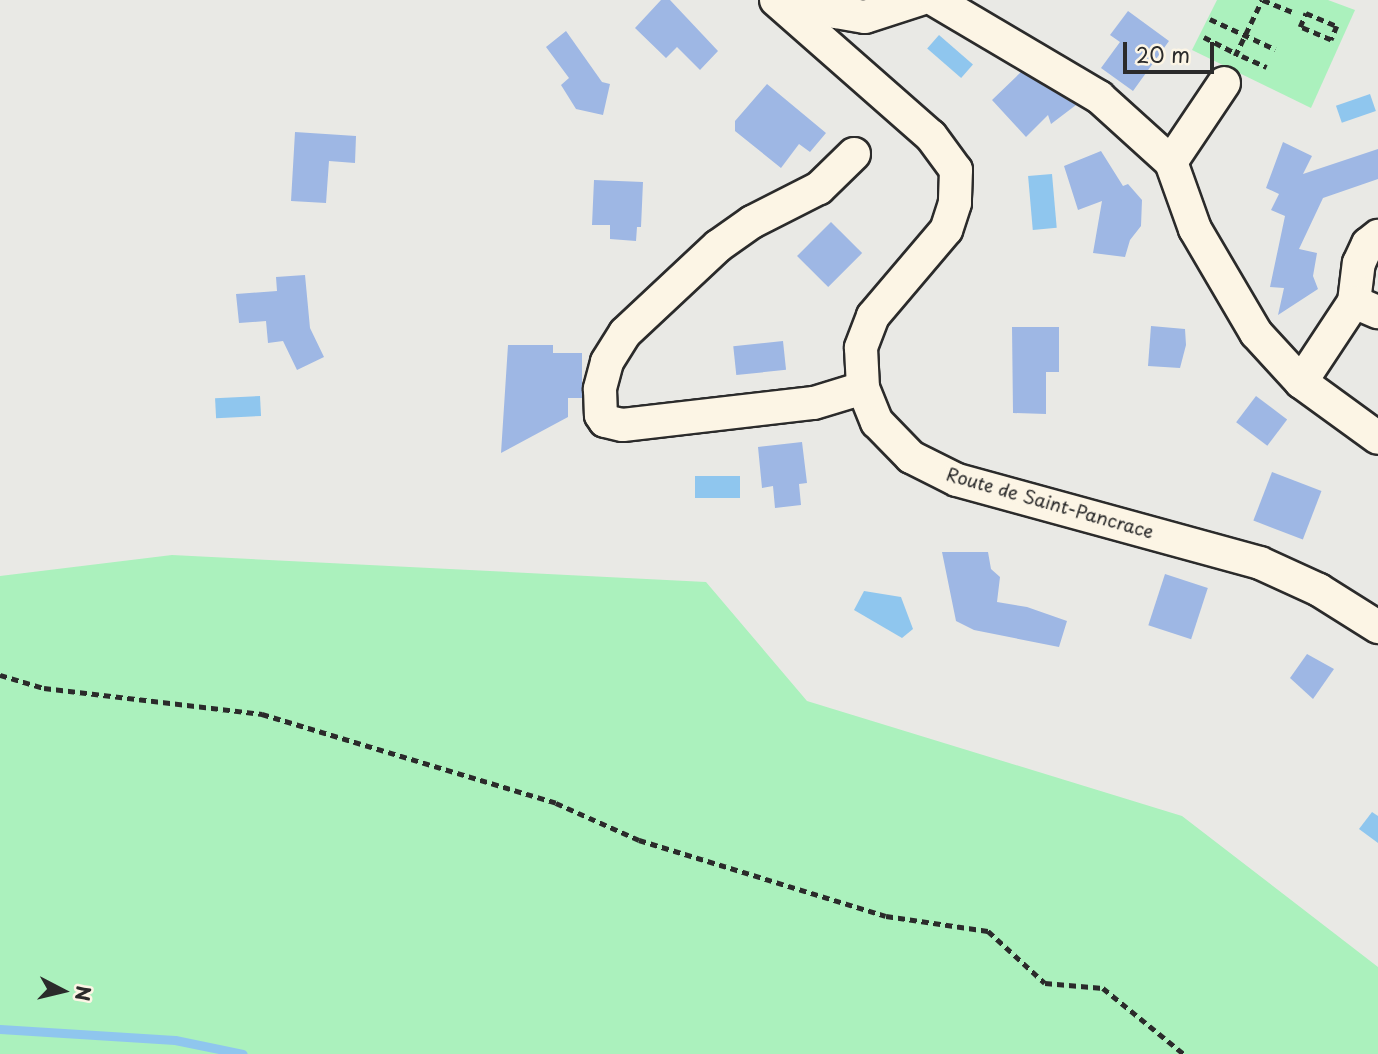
<!DOCTYPE html>
<style>
body{margin:0}
#map{position:relative;width:1378px;height:1054px;overflow:hidden;background:#e9e9e5;font-family:"Playpen Sans",sans-serif}
div>[style]{position:absolute}
[style*='--x']{left:calc(var(--x)*1px);top:calc(var(--y)*1px);width:calc(var(--w)*1px);rotate:calc(var(--a)*1deg)}
.green>*{inset:0;background:#abf1bd}
.water>*{inset:0;background:#8fc6ee;transform-origin:0 0}
.stream>*{height:9px;margin:-4.5px;padding:0 4.5px;transform-origin:4.5px;border-radius:4.5px;background:#8fc6ee}
.building>*{inset:0;background:#9eb7e4;transform-origin:0 0}
.path>*{height:4.5px;margin-top:-2.25px;transform-origin:0;background:repeating-linear-gradient(90deg,#2b2b2b 0 7px,transparent 0 12px)}
.roads{filter:drop-shadow(2px 0 #2b2b2b) drop-shadow(-2px 0 #2b2b2b) drop-shadow(0 2px #2b2b2b) drop-shadow(0 -2px #2b2b2b)}
.minor>*{height:32px;margin:-16px;padding:0 16px;transform-origin:16px;border-radius:16px;background:#fcf5e5}
span{translate:-50% -50%;white-space:nowrap;text-align:center;line-height:1.15;-webkit-text-stroke:7px #fcf5e5;paint-order:stroke}
.street-label{font-size:18px;color:#2b2b2b}
.north{position:absolute;left:28px;top:956px;width:70px;height:70px;-webkit-text-stroke:5px #fcf5e5;paint-order:stroke;rotate:97deg;font-size:19px;font-weight:700;line-height:28px;text-align:center;color:#2b2b2b}
.north::after{content:'';display:block;margin:auto;width:24px;height:32px;background:#2b2b2b;clip-path:polygon(50% 0,100% 100%,50% 72%,0 100%)}
.scale{position:absolute;left:1123px;top:42px;width:91px;height:32px;box-sizing:border-box;border:4px solid #2b2b2b;border-top:0;padding-left:9px;font-size:21px;line-height:24px;white-space:nowrap;color:#2b2b2b;-webkit-text-stroke:5px #fcf5e5;paint-order:stroke}
</style>
<div id="map">
<div class="green">
<i style="clip-path:polygon(1217px 0,1328px 0,1355px 10px,1311px 108px,1192px 50px)"></i>
<i style="clip-path:polygon(172px 555px,706px 582px,807px 701px,1182px 816px,1378px 967px,1378px 1054px,0 1054px,0 576px)"></i>
</div>
<div class="water">
<i style="left:939px;top:35px;width:45px;height:18px;rotate:41deg"></i>
<i style="left:1370px;top:94px;width:18px;height:36px;rotate:71deg"></i>
<i style="left:1052px;top:174px;width:54px;height:24px;rotate:85deg"></i>
<i style="left:260px;top:396px;width:20px;height:45px;rotate:87deg"></i>
<i style="left:740px;top:476px;width:22px;height:45px;rotate:90deg"></i>
<i style="clip-path:polygon(864px 591px,901px 597px,913px 629px,902px 638px,854px 610px)"></i>
<i style="clip-path:polygon(1372px 812px,1378px 816px,1378px 843px,1359px 829px)"></i>
</div>
<div class="stream">
<i style="--x:0;--y:1029;--w:175;--a:3.6"></i>
<i style="--x:175;--y:1040;--w:69;--a:11.6"></i>
</div>
<div class="building">
<i style="clip-path:polygon(661px 0,670px 0,718px 51px,700px 70px,677px 47px,666px 58px,635px 28px)"></i>
<i style="clip-path:polygon(1128px 11px,1169px 41px,1133px 91px,1101px 68px,1120px 42px,1110px 35px)"></i>
<i style="clip-path:polygon(566px 31px,602px 82px,610px 84px,603px 115px,576px 109px,561px 85px,569px 78px,546px 47px)"></i>
<i style="clip-path:polygon(1021px 72px,1076px 105px,1051px 124px,1048px 115px,1026px 137px,992px 100px)"></i>
<i style="clip-path:polygon(767px 84px,826px 133px,810px 152px,799px 144px,781px 168px,735px 131px,735px 121px)"></i>
<i style="clip-path:polygon(295px 132px,356px 136px,355px 163px,329px 161px,326px 203px,291px 201px)"></i>
<i style="clip-path:polygon(1283px 142px,1312px 156px,1303px 174px,1378px 149px,1378px 179px,1323px 198px,1299px 249px,1317px 253px,1313px 276px,1318px 289px,1278px 315px,1284px 288px,1270px 287px,1285px 216px,1271px 210px,1279px 194px,1266px 188px)"></i>
<i style="clip-path:polygon(1101px 151px,1123px 186px,1128px 184px,1142px 200px,1141px 226px,1130px 240px,1125px 257px,1093px 253px,1102px 201px,1078px 210px,1064px 166px)"></i>
<i style="clip-path:polygon(594px 180px,643px 182px,641px 227px,637px 227px,636px 241px,610px 239px,610px 225px,592px 225px)"></i>
<i style="left:831px;top:222px;width:44px;height:48px;rotate:45deg"></i>
<i style="clip-path:polygon(305px 275px,310px 328px,324px 357px,297px 370px,283px 341px,268px 343px,266px 321px,239px 323px,236px 294px,277px 291px,276px 277px)"></i>
<i style="clip-path:polygon(1151px 326px,1185px 329px,1186px 345px,1180px 368px,1148px 366px)"></i>
<i style="clip-path:polygon(1012px 327px,1059px 327px,1059px 372px,1046px 372px,1046px 414px,1013px 413px)"></i>
<i style="left:783px;top:341px;width:29px;height:50px;rotate:84deg"></i>
<i style="clip-path:polygon(508px 345px,553px 345px,553px 353px,582px 353px,582px 398px,568px 398px,568px 417px,501px 453px)"></i>
<i style="left:1256px;top:396px;width:39px;height:33px;rotate:37deg"></i>
<i style="clip-path:polygon(802px 442px,807px 483px,799px 484px,801px 505px,775px 508px,773px 486px,762px 488px,758px 447px)"></i>
<i style="left:1272px;top:472px;width:53px;height:52px;rotate:21deg"></i>
<i style="clip-path:polygon(942px 552px,988px 552px,991px 569px,1000px 577px,997px 602px,1027px 607px,1067px 621px,1059px 647px,974px 630px,956px 621px)"></i>
<i style="left:1165px;top:574px;width:45px;height:54px;rotate:18deg"></i>
<i style="clip-path:polygon(1307px 654px,1334px 669px,1313px 699px,1290px 678px)"></i>
</div>
<div class="path">
<i style="--x:1263;--y:0;--w:31;--a:22"></i>
<i style="--x:1306;--y:13;--w:34;--a:23"></i>
<i style="--x:1337;--y:26;--w:15;--a:113"></i>
<i style="--x:1331;--y:40;--w:34;--a:-157"></i>
<i style="--x:1300;--y:27;--w:15;--a:-67"></i>
<i style="--x:1210;--y:19;--w:72;--a:24.8"></i>
<i style="--x:1204;--y:37;--w:34;--a:27"></i>
<i style="--x:1235;--y:56;--w:62;--a:-64.3"></i>
<i style="--x:1242;--y:56;--w:27;--a:24"></i>
<i style="--x:0;--y:675;--w:46;--a:16.5"></i>
<i style="--x:44;--y:688;--w:220;--a:6.8"></i>
<i style="--x:262;--y:714;--w:307;--a:16.8"></i>
<i style="--x:556;--y:803;--w:91;--a:24"></i>
<i style="--x:639;--y:840;--w:258;--a:17.1"></i>
<i style="--x:886;--y:916;--w:103;--a:8.4"></i>
<i style="--x:988;--y:931;--w:77;--a:42.4"></i>
<i style="--x:1045;--y:983;--w:58;--a:4.9"></i>
<i style="--x:1103;--y:988;--w:104;--a:39.2"></i>
</div>
<div class="roads">
<div class="minor">
<i style="--x:776;--y:0;--w:206;--a:41.3"></i>
<i style="--x:931;--y:136;--w:42;--a:53.7"></i>
<i style="--x:956;--y:170;--w:33;--a:92"></i>
<i style="--x:955;--y:203;--w:28;--a:108"></i>
<i style="--x:946;--y:230;--w:113;--a:130.3"></i>
<i style="--x:873;--y:316;--w:34;--a:111"></i>
<i style="--x:861;--y:348;--w:40;--a:87.1"></i>
<i style="--x:863;--y:388;--w:37;--a:68"></i>
<i style="--x:877;--y:422;--w:49;--a:45.8"></i>
<i style="--x:911;--y:457;--w:51;--a:26.6"></i>
<i style="--x:957;--y:480;--w:314;--a:15.3"></i>
<i style="--x:1260;--y:563;--w:65;--a:24.6"></i>
<i style="--x:1319;--y:590;--w:70;--a:32.1"></i>
<i style="--x:814;--y:0;--w:25;--a:29"></i>
<i style="--x:836;--y:12;--w:29;--a:10"></i>
<i style="--x:865;--y:17;--w:56;--a:-17.8"></i>
<i style="--x:935;--y:0;--w:191;--a:30.6"></i>
<i style="--x:1099;--y:97;--w:97;--a:42.1"></i>
<i style="--x:1171;--y:162;--w:71;--a:70.3"></i>
<i style="--x:1195;--y:229;--w:121;--a:59.6"></i>
<i style="--x:1256;--y:333;--w:67;--a:47.4"></i>
<i style="--x:1301;--y:382;--w:95;--a:36"></i>
<i style="--x:854;--y:154;--w:49;--a:135.8"></i>
<i style="--x:819;--y:188;--w:75;--a:153.1"></i>
<i style="--x:752;--y:222;--w:42;--a:144.8"></i>
<i style="--x:718;--y:246;--w:127;--a:136.9"></i>
<i style="--x:625;--y:333;--w:34;--a:122"></i>
<i style="--x:607;--y:362;--w:28;--a:105"></i>
<i style="--x:600;--y:389;--w:26;--a:88"></i>
<i style="--x:601;--y:415;--w:7;--a:56"></i>
<i style="--x:605;--y:421;--w:18;--a:13"></i>
<i style="--x:623;--y:425;--w:192;--a:-6.6"></i>
<i style="--x:814;--y:403;--w:51;--a:-17"></i>
<i style="--x:1171;--y:162;--w:95;--a:-56.1"></i>
<i style="--x:1354;--y:302;--w:39;--a:-83"></i>
<i style="--x:1359;--y:263;--w:21;--a:-65"></i>
<i style="--x:1368;--y:244;--w:13;--a:-39"></i>
<i style="--x:1301;--y:382;--w:96;--a:-56.5"></i>
<i style="--x:1354;--y:302;--w:26;--a:23"></i>
</div>
</div>
<div class="street-label">
<span style="left:1050px;top:503px;rotate:16deg">Route de Saint-Pancrace</span>
</div>
<div class="north">N</div>
<div class="scale">20 m</div>
</div>
